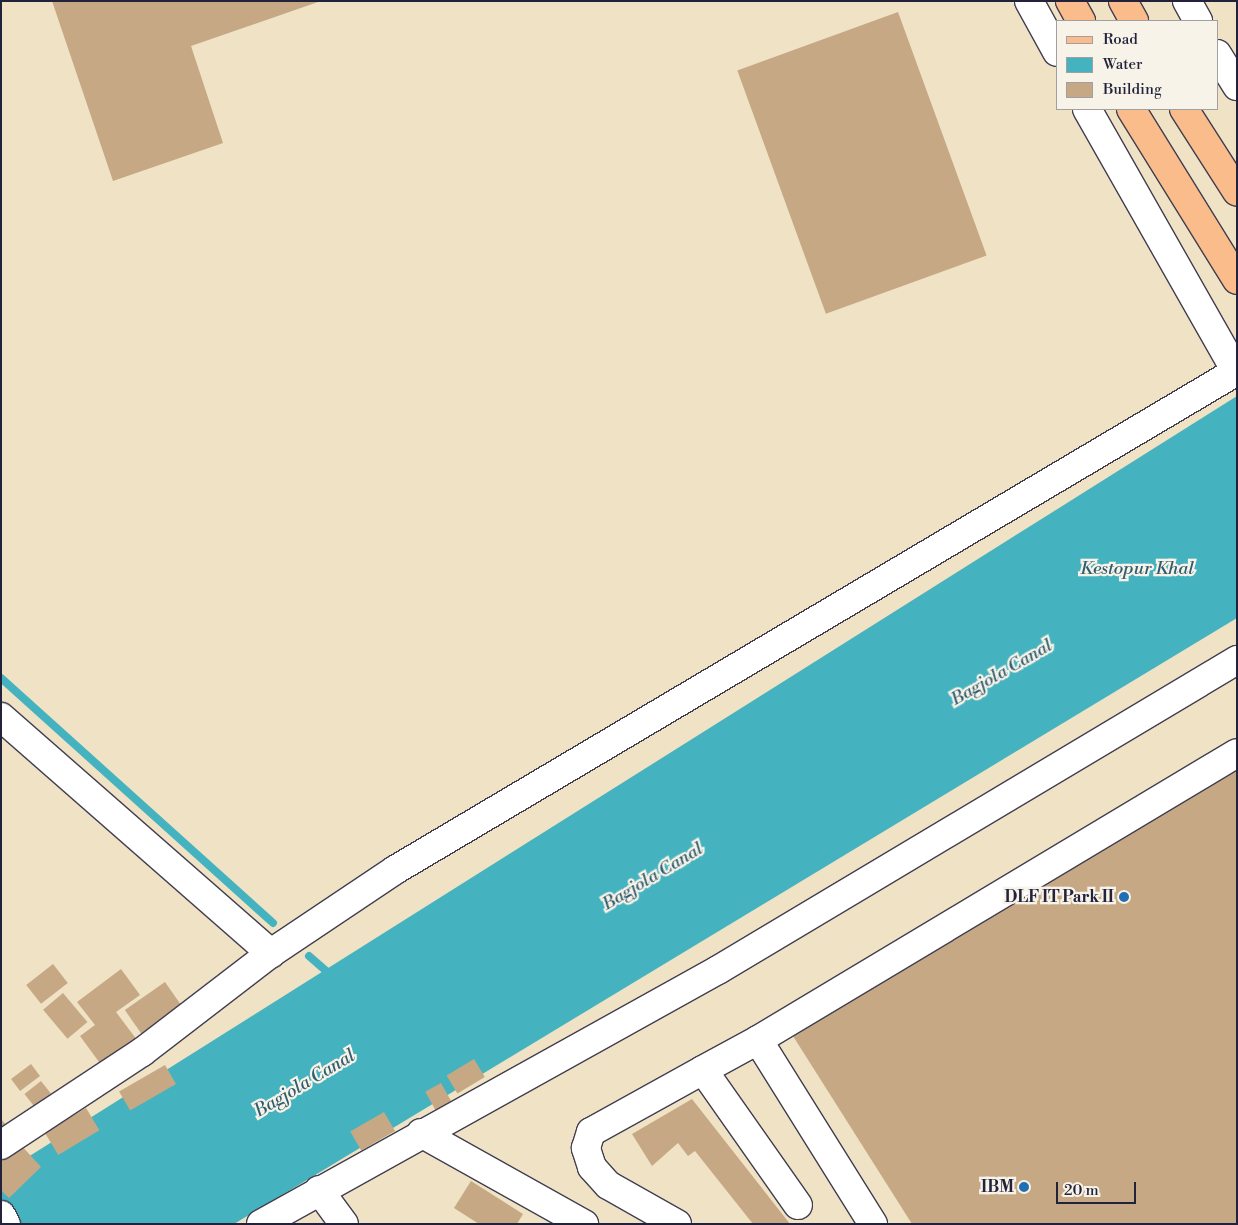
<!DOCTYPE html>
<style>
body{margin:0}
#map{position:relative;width:1238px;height:1225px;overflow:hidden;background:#efe2c5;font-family:"Libre Bodoni",serif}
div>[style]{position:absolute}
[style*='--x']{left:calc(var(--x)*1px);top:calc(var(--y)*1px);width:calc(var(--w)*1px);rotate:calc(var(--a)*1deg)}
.water>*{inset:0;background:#45b3bf}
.stream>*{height:8px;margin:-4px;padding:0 4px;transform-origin:4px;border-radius:4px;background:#45b3bf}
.building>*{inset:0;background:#c6a884;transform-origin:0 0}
.roads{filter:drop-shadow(1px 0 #413f50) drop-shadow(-1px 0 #413f50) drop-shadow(0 1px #413f50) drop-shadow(0 -1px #413f50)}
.minor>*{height:28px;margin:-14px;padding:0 14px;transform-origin:14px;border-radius:14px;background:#fff}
.major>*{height:28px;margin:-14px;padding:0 14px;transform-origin:14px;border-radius:14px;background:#f9bc8a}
.dots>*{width:14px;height:14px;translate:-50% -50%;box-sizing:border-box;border:2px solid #f7f3e8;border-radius:50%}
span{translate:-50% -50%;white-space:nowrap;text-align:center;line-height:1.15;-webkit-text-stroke:4.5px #f7f3e8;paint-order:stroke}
.poi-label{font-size:16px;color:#22223b;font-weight:700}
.right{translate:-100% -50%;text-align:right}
.water-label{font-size:18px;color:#305c70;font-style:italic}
.frame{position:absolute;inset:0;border:2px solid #22223b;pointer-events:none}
.legend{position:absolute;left:1056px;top:20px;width:162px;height:90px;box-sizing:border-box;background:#f7f3e8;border:1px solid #a29fa3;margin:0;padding:6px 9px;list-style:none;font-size:15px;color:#22223b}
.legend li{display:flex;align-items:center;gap:10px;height:25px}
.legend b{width:25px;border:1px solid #a29fa3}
.scale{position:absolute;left:1056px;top:1182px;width:80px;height:22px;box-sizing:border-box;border:2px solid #22223b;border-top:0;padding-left:6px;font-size:15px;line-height:18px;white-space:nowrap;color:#22223b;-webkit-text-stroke:4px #f7f3e8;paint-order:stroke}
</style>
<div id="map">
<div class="water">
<i style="clip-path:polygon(1237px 396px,1237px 618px,234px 1224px,1px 1224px,1px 1174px)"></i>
</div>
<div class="stream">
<i style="--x:1;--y:678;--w:366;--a:42"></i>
<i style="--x:309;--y:956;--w:30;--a:41"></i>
</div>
<div class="building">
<i style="clip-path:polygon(52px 1px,318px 1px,318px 2px,191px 46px,223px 143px,113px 181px)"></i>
<i style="left:898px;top:12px;width:259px;height:171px;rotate:70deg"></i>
<i style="clip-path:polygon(1237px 769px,1237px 1224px,912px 1224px,786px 1025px)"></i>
<i style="left:53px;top:964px;width:24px;height:34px;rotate:52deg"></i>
<i style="clip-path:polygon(121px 969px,140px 995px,116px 1012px,137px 1040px,102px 1066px,80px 1036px,95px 1025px,77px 1002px)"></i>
<i style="left:165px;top:982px;width:35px;height:49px;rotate:55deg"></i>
<i style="left:63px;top:993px;width:38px;height:26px;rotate:50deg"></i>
<i style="left:474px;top:1059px;width:21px;height:32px;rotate:59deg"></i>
<i style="left:31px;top:1064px;width:15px;height:25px;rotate:53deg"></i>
<i style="left:165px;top:1065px;width:22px;height:53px;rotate:60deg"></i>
<i style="left:41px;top:1081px;width:16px;height:21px;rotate:52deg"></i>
<i style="left:441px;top:1083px;width:21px;height:18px;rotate:61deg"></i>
<i style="clip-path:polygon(692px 1099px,790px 1224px,753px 1224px,695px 1151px,688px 1156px,678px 1143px,652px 1166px,632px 1134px)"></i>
<i style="left:86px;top:1108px;width:26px;height:48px;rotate:59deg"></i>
<i style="left:384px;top:1112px;width:22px;height:39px;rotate:60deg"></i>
<i style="clip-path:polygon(1px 1119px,8px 1127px,1px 1132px)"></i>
<i style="clip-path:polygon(20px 1144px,41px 1167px,9px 1198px,1px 1190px,1px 1162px)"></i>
<i style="clip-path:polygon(471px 1181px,523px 1214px,517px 1224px,479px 1224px,454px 1208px)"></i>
</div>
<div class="roads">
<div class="minor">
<i style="--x:1029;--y:1;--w:58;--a:61.2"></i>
<i style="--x:1187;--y:1;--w:23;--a:61"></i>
<i style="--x:1217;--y:54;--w:38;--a:58"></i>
<i style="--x:1087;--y:109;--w:301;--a:60.4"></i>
<i style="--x:1;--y:717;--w:359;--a:41.2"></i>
<i style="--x:758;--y:1040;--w:63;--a:151.4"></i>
<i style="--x:703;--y:1070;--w:165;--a:54.9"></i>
<i style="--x:421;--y:1133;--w:187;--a:29.2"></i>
<i style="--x:1;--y:1145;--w:169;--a:-33.4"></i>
<i style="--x:142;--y:1052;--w:163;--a:-37.5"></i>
<i style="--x:271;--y:953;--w:149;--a:-33.8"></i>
<i style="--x:395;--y:870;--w:979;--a:-30.65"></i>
<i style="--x:319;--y:1190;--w:42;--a:53.7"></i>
<i style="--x:1;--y:1215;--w:10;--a:61"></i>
<i style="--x:261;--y:1224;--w:523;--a:-29.07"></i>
<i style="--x:718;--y:970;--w:605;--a:-30.85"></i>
<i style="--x:677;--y:1224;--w:79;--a:-150.5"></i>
<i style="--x:608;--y:1185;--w:24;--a:-132"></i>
<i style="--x:592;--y:1167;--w:20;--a:-108"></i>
<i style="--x:586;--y:1148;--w:17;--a:-73"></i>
<i style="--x:591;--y:1132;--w:128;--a:-29"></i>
<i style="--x:873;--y:1224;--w:217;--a:-122"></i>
<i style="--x:758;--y:1040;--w:558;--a:-30.93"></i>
</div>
<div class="major">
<i style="--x:1070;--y:1;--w:23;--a:61"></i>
<i style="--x:1123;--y:1;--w:23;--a:61"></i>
<i style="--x:1131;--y:109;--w:201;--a:58.2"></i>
<i style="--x:1184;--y:109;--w:98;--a:57.4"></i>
</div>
</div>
<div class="dots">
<i style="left:1124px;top:897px;background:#1f6fb2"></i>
<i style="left:1024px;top:1187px;background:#1f6fb2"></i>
</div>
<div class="poi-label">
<span class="right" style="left:1114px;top:897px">DLF IT Park II</span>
<span class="right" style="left:1014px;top:1187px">IBM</span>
</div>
<div class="water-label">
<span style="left:1137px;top:569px">Kestopur Khal</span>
<span style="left:1002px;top:673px;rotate:-30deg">Bagjola Canal</span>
<span style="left:653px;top:877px;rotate:-31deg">Bagjola Canal</span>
<span style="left:305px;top:1084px;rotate:-31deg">Bagjola Canal</span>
</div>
<div class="frame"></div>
<ul class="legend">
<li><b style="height:6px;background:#f9bc8a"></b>Road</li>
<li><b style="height:14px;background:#45b3bf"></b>Water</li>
<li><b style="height:14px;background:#c6a884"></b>Building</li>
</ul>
<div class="scale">20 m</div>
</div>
